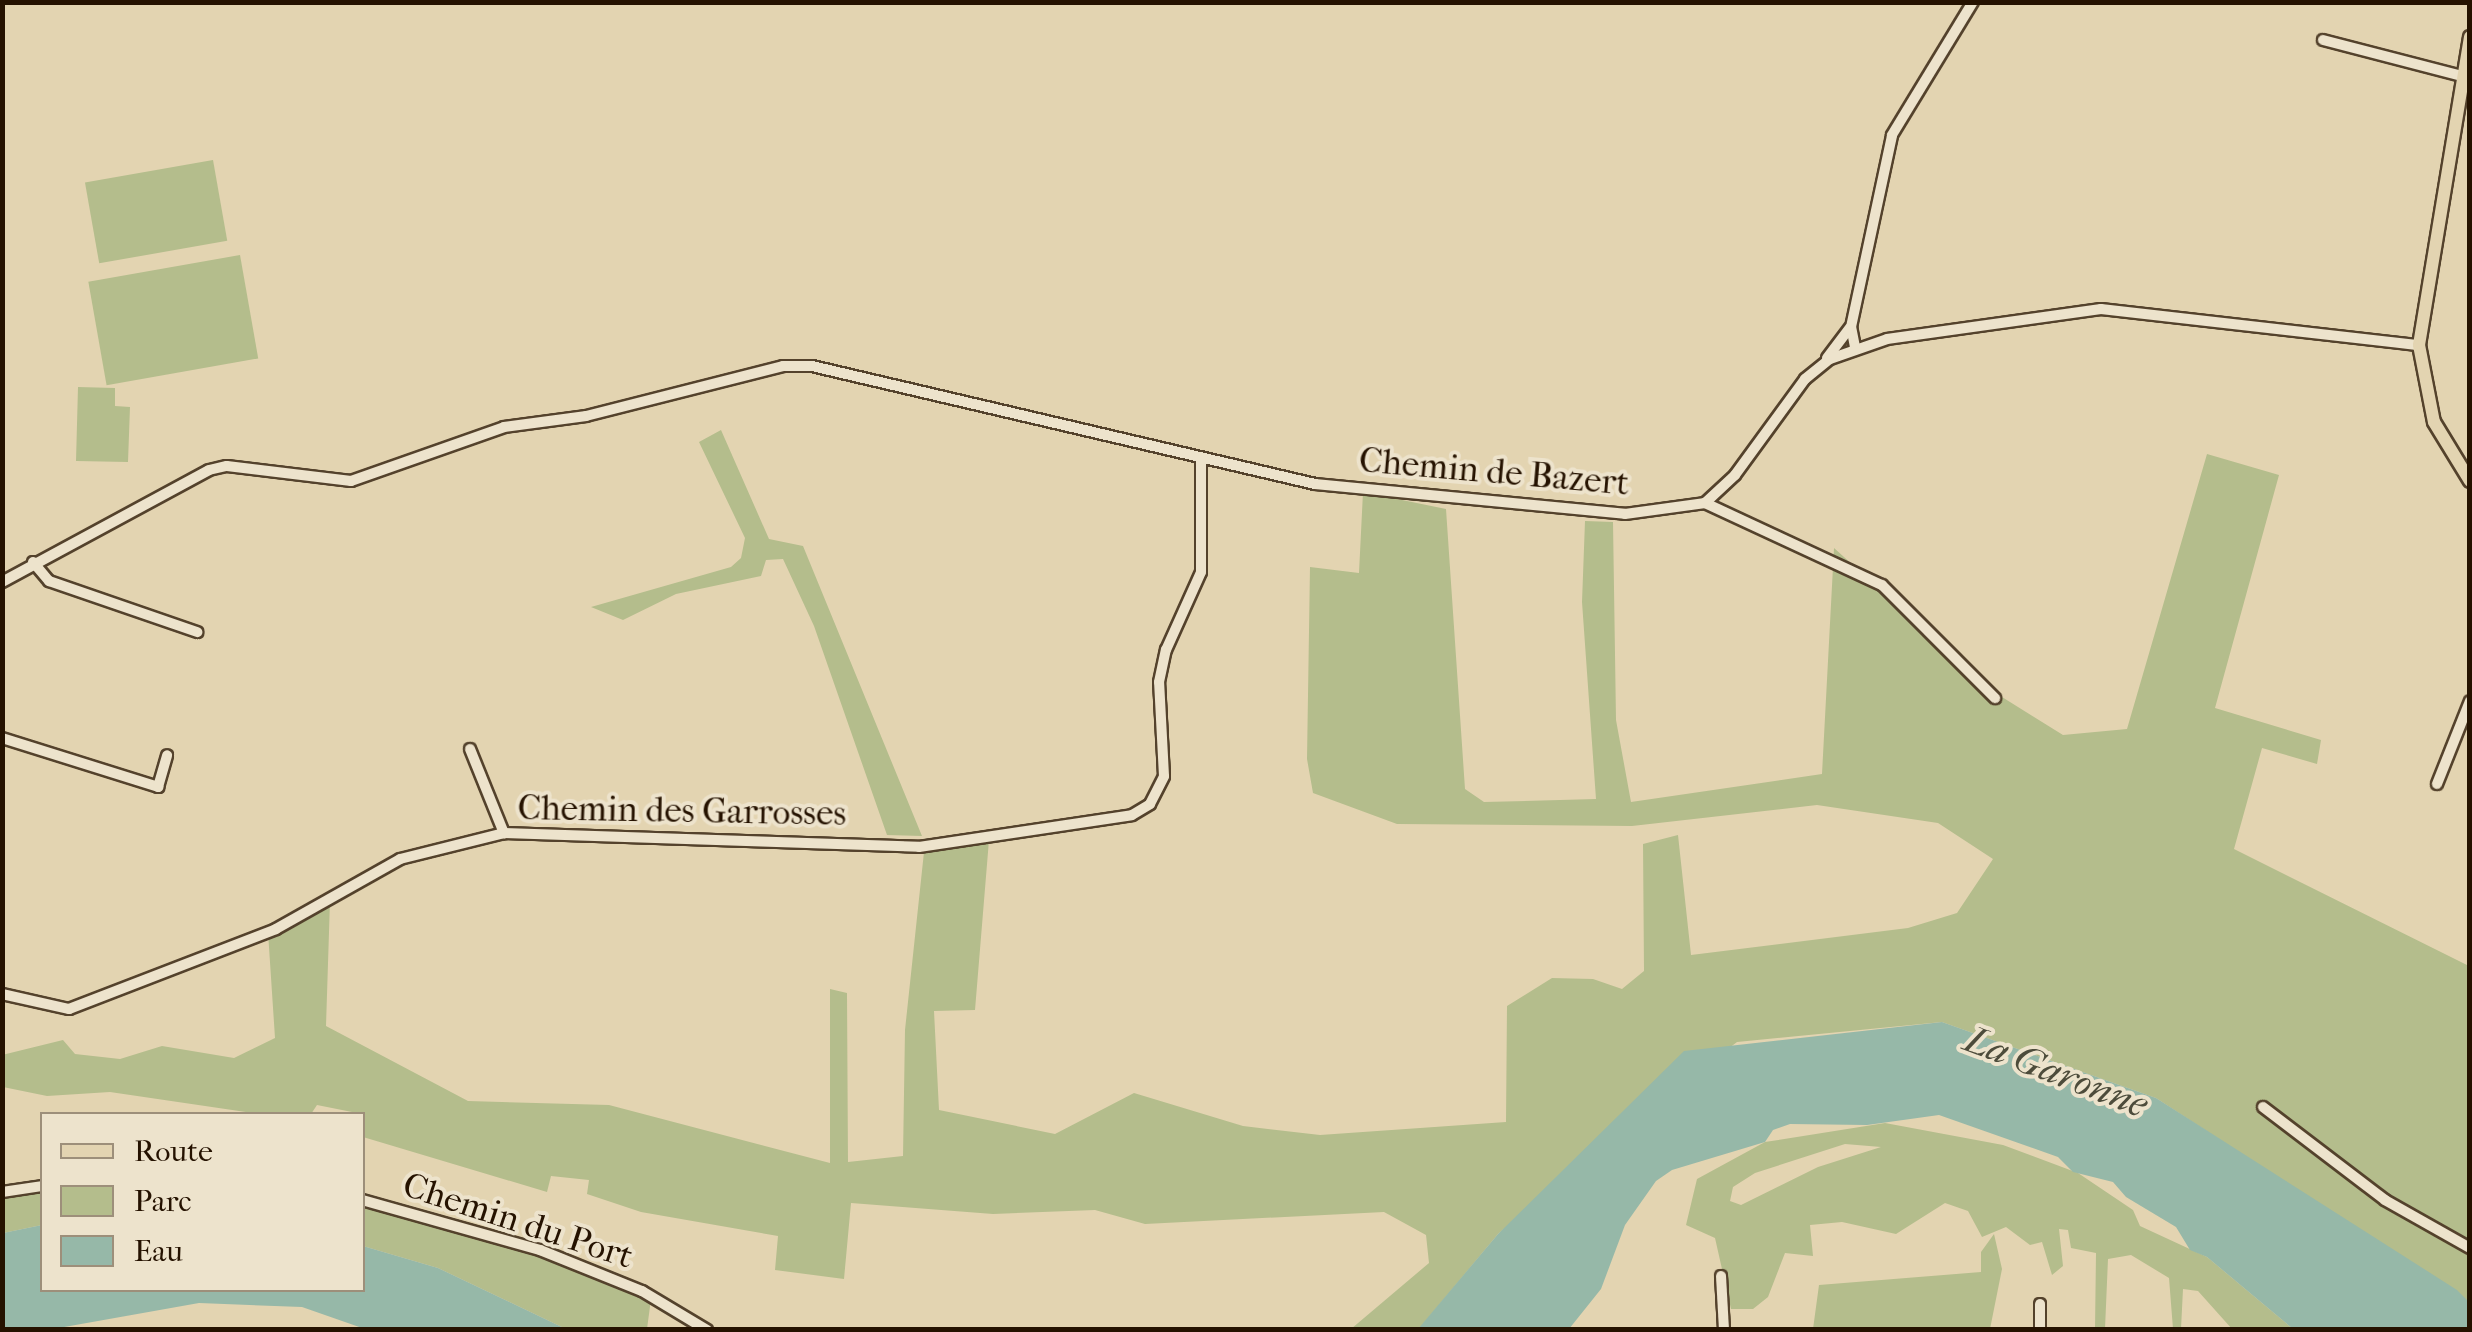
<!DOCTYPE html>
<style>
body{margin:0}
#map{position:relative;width:2472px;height:1332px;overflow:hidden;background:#e3d4b1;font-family:"IM FELL French Canon",serif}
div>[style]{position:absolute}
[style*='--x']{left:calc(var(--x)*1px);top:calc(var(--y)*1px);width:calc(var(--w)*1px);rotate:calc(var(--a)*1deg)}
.green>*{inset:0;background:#b4bd8c;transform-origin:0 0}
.water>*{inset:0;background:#96b8a8}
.roads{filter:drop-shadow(2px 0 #54422c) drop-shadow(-2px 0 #54422c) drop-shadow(0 2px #54422c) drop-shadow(0 -2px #54422c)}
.minor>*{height:10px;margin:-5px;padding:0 5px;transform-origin:5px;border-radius:5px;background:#ede3cc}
.major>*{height:12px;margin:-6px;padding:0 6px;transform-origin:6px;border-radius:6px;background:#e3d4b1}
span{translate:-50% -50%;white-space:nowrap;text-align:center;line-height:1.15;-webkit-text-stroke:8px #ede3cc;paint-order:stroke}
.street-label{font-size:35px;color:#251200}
.water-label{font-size:38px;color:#4d4c3b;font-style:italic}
.frame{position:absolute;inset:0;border:5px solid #251200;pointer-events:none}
.legend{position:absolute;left:40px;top:1112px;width:325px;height:180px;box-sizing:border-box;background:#ede3cc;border:2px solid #9d8f7a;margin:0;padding:12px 18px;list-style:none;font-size:30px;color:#251200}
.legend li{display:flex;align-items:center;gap:20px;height:50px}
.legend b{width:50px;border:2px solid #9d8f7a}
</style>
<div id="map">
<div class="green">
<i style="left:213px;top:160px;width:82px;height:130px;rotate:80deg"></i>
<i style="left:240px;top:255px;width:105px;height:154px;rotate:80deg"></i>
<i style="clip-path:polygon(78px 387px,115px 388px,115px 406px,130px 407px,128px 462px,76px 461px)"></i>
<i style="clip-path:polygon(721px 430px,769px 539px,803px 546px,922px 836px,887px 835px,814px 626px,783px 559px,766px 560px,761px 576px,676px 594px,623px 620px,591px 607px,731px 567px,741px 558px,745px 538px,699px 442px)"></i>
<i style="clip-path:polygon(2207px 454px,2279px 475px,2215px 708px,2321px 740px,2317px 764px,2262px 748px,2234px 849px,2469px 966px,2469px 1302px,2156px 1098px,1942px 1022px,1737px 1042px,1566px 1173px,1498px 1234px,1418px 1330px,1351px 1329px,1429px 1263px,1426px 1235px,1384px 1212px,1145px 1224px,1095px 1210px,993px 1214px,851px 1203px,844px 1279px,775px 1270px,778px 1236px,641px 1212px,587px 1194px,589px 1180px,551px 1176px,547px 1192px,363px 1137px,362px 1114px,317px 1105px,311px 1114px,259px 1114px,110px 1092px,47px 1096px,3px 1087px,2px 1055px,63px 1040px,75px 1054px,120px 1059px,162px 1046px,234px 1058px,275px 1038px,268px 932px,330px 901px,326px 1026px,468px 1101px,609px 1105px,830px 1163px,830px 989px,847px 993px,848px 1162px,903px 1156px,905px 1030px,924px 852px,989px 840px,975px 1010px,934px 1011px,939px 1110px,1055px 1134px,1134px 1093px,1243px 1126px,1320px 1135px,1506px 1122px,1507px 1006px,1552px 978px,1593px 979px,1622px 989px,1644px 971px,1643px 844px,1678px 835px,1691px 955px,1908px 928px,1957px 913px,1993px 859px,1938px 823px,1817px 805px,1632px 826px,1397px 824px,1313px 793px,1307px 759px,1310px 567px,1359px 573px,1363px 492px,1446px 509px,1465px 789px,1484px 802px,1596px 799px,1582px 602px,1585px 521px,1613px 522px,1616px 720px,1631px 802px,1822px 774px,1834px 548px,1994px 692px,2063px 735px,2127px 729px)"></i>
<i style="clip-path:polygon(evenodd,1885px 1123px,2003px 1145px,2078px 1173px,2133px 1210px,2140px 1226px,2207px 1257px,2293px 1329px,2232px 1329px,2198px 1291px,2183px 1289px,2181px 1329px,2173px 1329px,2169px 1278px,2131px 1255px,2108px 1259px,2105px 1329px,2095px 1329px,2096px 1253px,2071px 1248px,2068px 1230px,2059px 1229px,2063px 1266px,2052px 1275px,2042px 1242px,2030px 1245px,2006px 1227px,1982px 1237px,1968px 1211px,1945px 1203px,1896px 1234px,1842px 1222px,1810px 1225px,1813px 1256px,1785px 1253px,1768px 1297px,1753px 1309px,1731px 1309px,1715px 1238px,1686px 1225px,1697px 1179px,1765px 1142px,1885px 1123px,1845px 1144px,1881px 1147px,1818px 1167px,1741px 1205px,1730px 1201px,1733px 1187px,1755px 1173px,1845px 1144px)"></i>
<i style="clip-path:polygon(42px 1180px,42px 1225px,3px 1233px,2px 1187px)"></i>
<i style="clip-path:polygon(362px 1194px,529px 1240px,651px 1299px,647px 1329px,566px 1329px,438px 1268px,363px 1246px)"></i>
<i style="clip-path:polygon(1994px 1234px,2002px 1269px,1990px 1329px,1813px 1329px,1819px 1285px,1981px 1272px,1981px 1252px)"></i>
</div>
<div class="water">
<i style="clip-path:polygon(1942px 1022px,2156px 1098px,2457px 1290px,2469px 1302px,2469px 1329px,2293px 1329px,2207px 1257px,2190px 1250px,2176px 1227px,2126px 1197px,2113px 1182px,2073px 1172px,2058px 1157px,1939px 1115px,1867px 1125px,1790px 1124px,1773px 1130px,1765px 1142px,1672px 1170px,1656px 1181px,1625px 1225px,1601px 1289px,1569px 1329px,1418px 1329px,1498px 1234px,1684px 1051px)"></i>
<i style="clip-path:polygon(42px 1225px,42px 1290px,362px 1290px,363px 1246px,438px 1268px,566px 1329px,365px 1329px,302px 1307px,199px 1303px,53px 1329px,3px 1329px,3px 1233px)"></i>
</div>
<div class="roads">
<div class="minor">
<i style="--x:2323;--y:40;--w:144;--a:14.5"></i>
<i style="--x:1855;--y:347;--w:20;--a:-101"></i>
<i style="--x:1851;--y:327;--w:196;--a:-77.9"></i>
<i style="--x:1892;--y:135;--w:156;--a:-58.7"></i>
<i style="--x:1827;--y:358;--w:38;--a:-53"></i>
<i style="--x:1705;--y:503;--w:195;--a:24.9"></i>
<i style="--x:1882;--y:585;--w:160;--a:45"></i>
<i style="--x:33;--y:562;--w:25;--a:50"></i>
<i style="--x:49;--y:581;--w:157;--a:19"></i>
<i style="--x:2;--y:582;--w:235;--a:-28.4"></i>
<i style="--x:209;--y:470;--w:18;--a:-13"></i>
<i style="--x:227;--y:466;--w:125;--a:6.9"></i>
<i style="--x:351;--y:481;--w:162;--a:-19.4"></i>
<i style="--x:504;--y:427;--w:83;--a:-7.6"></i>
<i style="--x:586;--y:416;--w:203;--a:-14.2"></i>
<i style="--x:783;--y:366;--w:29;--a:0"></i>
<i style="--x:812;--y:366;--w:517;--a:13.2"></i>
<i style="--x:1315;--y:484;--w:311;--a:5.5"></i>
<i style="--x:1625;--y:514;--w:81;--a:-7.8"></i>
<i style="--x:1705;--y:503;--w:41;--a:-43"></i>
<i style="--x:1735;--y:475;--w:119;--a:-53.9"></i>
<i style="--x:1805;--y:379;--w:32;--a:-39"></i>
<i style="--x:1830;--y:359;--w:60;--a:-19.3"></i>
<i style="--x:1887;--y:339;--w:216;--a:-8"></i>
<i style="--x:2101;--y:309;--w:320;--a:6.5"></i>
<i style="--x:2;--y:738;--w:164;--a:17.4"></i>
<i style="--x:158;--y:787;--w:33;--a:-74"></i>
<i style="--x:470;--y:749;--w:91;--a:68"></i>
<i style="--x:2437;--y:784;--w:89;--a:-68.3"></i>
<i style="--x:2;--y:994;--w:69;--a:12.6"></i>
<i style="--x:69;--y:1009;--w:222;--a:-21.1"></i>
<i style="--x:276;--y:929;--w:142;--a:-29.4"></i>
<i style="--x:400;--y:859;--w:107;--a:-14"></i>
<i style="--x:504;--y:833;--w:415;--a:1.9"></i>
<i style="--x:919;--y:847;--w:215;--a:-8.5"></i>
<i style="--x:1132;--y:815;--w:21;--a:-31"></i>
<i style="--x:1150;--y:804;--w:31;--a:-63"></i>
<i style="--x:1164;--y:776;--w:94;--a:-93"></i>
<i style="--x:1159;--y:682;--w:33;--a:-78"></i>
<i style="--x:1166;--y:650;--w:85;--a:-65.8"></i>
<i style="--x:1201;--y:572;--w:113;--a:-90"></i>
<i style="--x:2263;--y:1107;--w:153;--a:37.3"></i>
<i style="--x:2385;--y:1200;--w:98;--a:29.5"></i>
<i style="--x:2;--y:1192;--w:40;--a:-8.5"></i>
<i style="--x:362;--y:1200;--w:185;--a:15.7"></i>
<i style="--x:540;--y:1250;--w:110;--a:21.9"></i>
<i style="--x:642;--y:1291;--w:76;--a:31"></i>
<i style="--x:1721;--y:1276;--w:54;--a:86.8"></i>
<i style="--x:2040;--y:1304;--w:26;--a:90"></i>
</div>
<div class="major">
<i style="--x:2470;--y:37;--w:312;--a:99.4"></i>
<i style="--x:2419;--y:345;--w:78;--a:79"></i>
<i style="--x:2434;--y:422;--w:69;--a:58.6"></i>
</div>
</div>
<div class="street-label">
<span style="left:1494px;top:472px;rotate:5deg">Chemin de Bazert</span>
<span style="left:682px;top:811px;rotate:1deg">Chemin des Garrosses</span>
<span style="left:518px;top:1221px;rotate:18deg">Chemin du Port</span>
</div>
<div class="water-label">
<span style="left:2056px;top:1072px;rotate:21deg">La Garonne</span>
</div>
<div class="frame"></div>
<ul class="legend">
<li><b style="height:12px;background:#e3d4b1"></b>Route</li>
<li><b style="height:28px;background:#b4bd8c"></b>Parc</li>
<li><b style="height:28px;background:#96b8a8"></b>Eau</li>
</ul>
</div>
